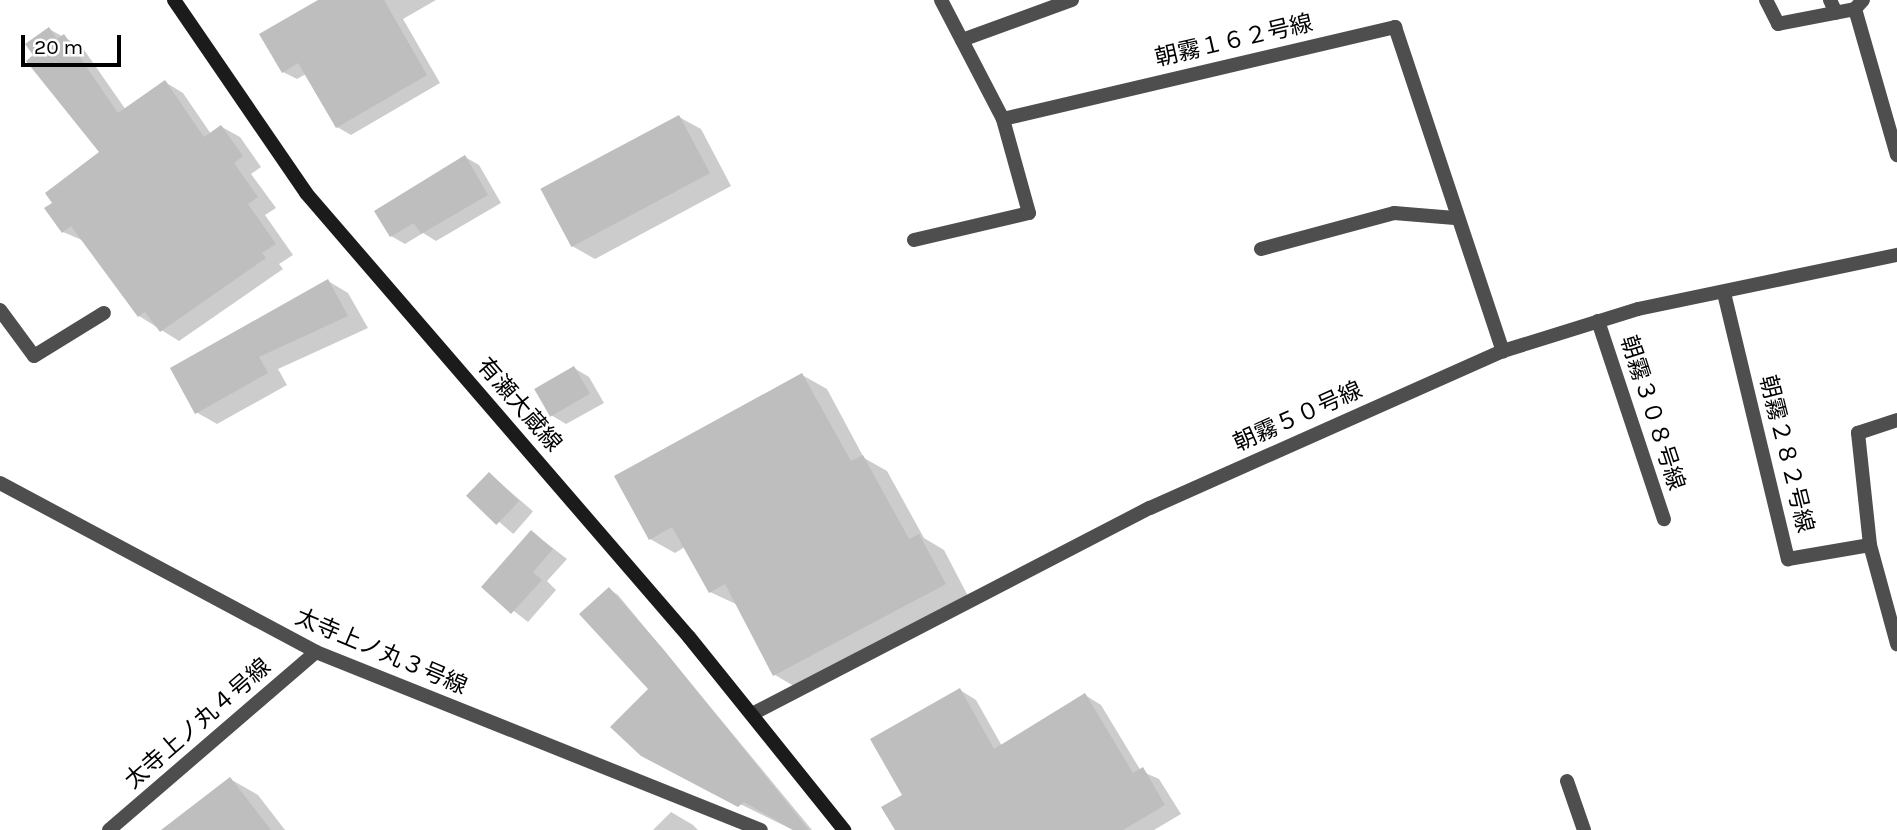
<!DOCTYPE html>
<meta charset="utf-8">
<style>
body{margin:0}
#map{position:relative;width:1897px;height:830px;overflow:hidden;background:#fff;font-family:Karla,"Noto Sans JP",sans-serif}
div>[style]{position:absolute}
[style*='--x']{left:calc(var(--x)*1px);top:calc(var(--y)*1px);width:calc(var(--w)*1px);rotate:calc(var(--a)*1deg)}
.shadow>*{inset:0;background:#0003;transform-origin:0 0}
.building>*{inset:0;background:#bebebe;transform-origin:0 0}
.minor>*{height:14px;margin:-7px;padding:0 7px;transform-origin:7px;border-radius:7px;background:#4e4e4e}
.secondary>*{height:14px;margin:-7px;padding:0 7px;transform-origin:7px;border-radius:7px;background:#1b1b1b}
span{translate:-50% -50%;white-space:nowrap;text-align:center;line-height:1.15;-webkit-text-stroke:5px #fff;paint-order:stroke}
.street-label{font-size:23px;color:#000}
.scale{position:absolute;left:21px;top:35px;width:100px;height:32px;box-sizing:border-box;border:4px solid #000;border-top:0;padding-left:9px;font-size:21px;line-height:24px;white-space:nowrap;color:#000;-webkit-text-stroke:5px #fff;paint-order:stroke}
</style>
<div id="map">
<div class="shadow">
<i style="clip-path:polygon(321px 0,436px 0,403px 19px,440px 83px,351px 135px,337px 127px,306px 74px,297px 79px,283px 72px)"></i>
<i style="clip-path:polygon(49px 29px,82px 47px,126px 110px,165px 82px,183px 93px,211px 134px,222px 127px,240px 137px,261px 167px,251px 174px,276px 208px,265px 215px,293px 255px,279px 264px,283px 269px,179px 341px,139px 316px,84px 241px,63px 232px,54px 203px,102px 152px,36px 56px)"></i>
<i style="clip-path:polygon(679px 117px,701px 129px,731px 186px,595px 259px,572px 246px)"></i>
<i style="clip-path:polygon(465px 157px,479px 165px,501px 203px,436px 241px,423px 233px,405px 244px,391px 236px)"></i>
<i style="clip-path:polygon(328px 281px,348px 293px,368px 328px,278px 369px,287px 385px,217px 424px,196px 412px)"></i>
<i style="clip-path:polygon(574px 368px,589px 377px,604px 403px,566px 424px,551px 415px)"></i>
<i style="clip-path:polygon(802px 375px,827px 389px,864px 458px,887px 471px,924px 538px,944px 550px,969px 598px,799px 689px,775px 675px,738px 605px,710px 592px,685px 547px,675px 553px,650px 539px)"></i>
<i style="left:490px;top:474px;width:57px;height:30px;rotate:41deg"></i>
<i style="clip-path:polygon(532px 532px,567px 559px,547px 581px,556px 590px,528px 622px,483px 587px)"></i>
<i style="clip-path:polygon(609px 589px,618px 595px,812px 830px,793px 830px,653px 761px,651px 689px)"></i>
<i style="clip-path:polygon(960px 690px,976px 700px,1002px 746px,1085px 695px,1101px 705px,1141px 771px,1159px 779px,1181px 814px,1154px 830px,899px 830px,904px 795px)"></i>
<i style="clip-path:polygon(230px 779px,258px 795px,285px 830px,164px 830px)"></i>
<i style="clip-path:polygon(671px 812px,693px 825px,698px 830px,653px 830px)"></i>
</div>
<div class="building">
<i style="clip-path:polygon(318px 0,384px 0,427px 75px,336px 128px,298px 63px,282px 73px,259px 34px)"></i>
<i style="clip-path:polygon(49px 27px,57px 39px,64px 34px,118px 113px,165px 80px,204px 137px,221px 125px,243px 156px,234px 163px,258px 197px,248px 204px,276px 244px,262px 253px,266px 258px,160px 332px,145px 312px,138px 317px,71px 226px,62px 233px,44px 208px,52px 203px,45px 193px,99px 152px,26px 61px,33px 55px,25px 44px)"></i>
<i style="left:679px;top:115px;width:66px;height:157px;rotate:62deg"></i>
<i style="clip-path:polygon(465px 155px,488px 195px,421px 234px,414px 223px,390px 237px,374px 211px)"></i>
<i style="clip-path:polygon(328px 279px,348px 316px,259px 357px,268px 373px,195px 414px,170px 368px)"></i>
<i style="left:574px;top:366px;width:32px;height:46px;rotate:60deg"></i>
<i style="clip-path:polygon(802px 373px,851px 461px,863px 455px,909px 539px,919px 534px,946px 584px,773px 676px,725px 584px,709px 593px,672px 527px,649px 540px,614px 476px)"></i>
<i style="left:489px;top:472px;width:42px;height:33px;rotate:44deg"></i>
<i style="clip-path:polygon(531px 530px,553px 549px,533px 572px,542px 580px,511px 614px,481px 587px)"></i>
<i style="clip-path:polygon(609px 587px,664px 650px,809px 830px,793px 830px,744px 802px,738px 807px,641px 756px,610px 727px,648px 689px,579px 614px)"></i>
<i style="clip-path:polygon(960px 688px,994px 749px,1085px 693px,1133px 773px,1143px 767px,1165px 805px,1123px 830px,895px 830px,881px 807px,902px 795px,870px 739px)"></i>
<i style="clip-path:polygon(230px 777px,271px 830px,161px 830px)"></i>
</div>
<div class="minor">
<i style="--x:941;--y:0;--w:134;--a:62.5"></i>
<i style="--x:1003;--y:119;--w:403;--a:-13.2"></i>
<i style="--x:1395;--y:27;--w:342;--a:71.6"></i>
<i style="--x:1766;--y:0;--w:27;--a:63"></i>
<i style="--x:1778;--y:24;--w:78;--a:-11"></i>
<i style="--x:1830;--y:0;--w:14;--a:65"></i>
<i style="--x:1863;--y:0;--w:12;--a:132"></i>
<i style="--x:1855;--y:9;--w:152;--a:74"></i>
<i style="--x:962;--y:40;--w:117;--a:-20"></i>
<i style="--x:914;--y:240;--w:118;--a:-13.2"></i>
<i style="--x:1029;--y:213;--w:98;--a:-105.5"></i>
<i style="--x:1261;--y:249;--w:138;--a:-15.1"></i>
<i style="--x:1394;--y:213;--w:61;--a:4.7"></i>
<i style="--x:1724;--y:293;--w:274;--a:76.5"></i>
<i style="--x:1788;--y:559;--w:83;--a:-9.7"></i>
<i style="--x:1870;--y:545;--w:113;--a:-96.1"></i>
<i style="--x:1858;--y:433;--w:41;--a:-18.4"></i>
<i style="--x:0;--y:310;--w:57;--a:53.5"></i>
<i style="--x:34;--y:356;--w:82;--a:-31.6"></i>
<i style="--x:1598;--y:321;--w:209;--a:71.6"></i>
<i style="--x:0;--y:483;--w:358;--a:28.1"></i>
<i style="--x:316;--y:652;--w:479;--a:21.8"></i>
<i style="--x:1870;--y:545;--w:103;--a:74.7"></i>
<i style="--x:752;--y:714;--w:448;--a:-27.4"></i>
<i style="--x:1150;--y:508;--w:386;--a:-24"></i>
<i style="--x:1503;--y:351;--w:141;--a:-17.3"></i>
<i style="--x:1638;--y:309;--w:265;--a:-11.8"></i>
<i style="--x:1567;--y:781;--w:52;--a:70.9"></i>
<i style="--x:109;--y:830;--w:273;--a:-40.7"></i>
</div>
<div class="secondary">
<i style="--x:174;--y:0;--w:234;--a:55.6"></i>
<i style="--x:306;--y:193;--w:586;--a:49.22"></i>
<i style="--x:689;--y:637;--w:248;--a:51.2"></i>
</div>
<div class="street-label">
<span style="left:1234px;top:41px;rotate:-13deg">朝霧１６２号線</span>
<span style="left:519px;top:405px;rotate:49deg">有瀬大蔵線</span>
<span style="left:1652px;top:413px;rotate:72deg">朝霧３０８号線</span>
<span style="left:1298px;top:417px;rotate:-24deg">朝霧５０号線</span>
<span style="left:1786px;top:454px;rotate:76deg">朝霧２８２号線</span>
<span style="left:381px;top:652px;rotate:23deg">太寺上ノ丸３号線</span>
<span style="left:198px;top:724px;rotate:-41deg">太寺上ノ丸４号線</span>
</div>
<div class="scale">20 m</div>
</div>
